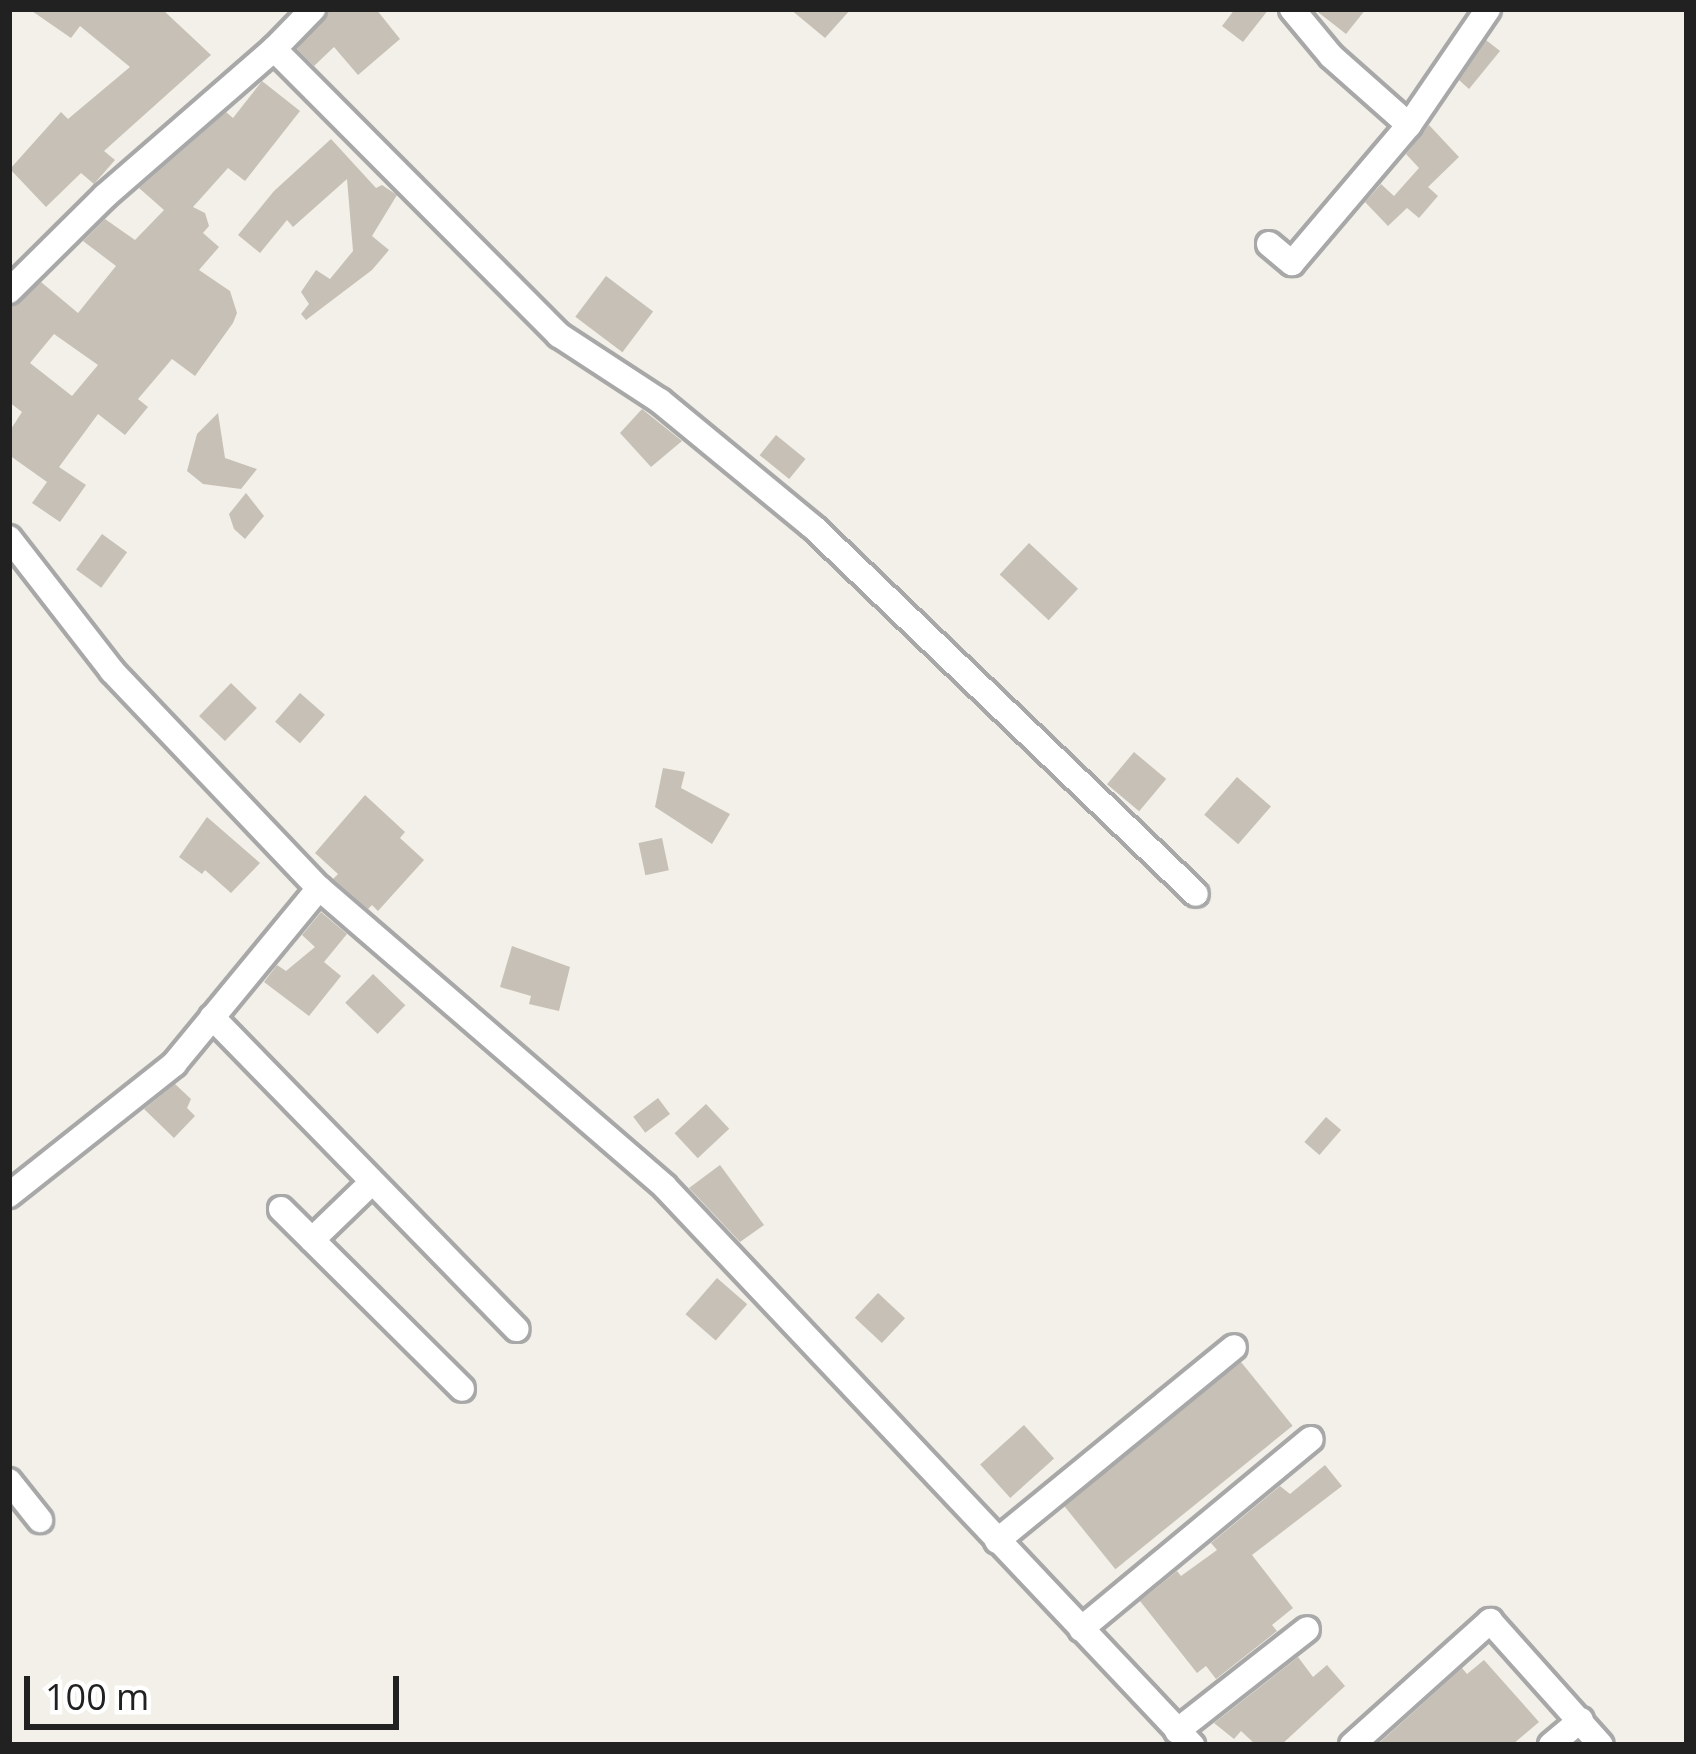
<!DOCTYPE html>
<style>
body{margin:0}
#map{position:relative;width:1696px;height:1754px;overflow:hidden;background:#f2f0e8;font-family:"Open Sans",sans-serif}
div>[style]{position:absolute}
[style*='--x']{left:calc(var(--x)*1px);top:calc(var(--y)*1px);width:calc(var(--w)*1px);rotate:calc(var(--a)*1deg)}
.building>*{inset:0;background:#c7c0b6;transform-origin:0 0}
.roads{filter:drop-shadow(3px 0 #a8a8a8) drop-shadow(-3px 0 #a8a8a8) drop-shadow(0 3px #a8a8a8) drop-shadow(0 -3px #a8a8a8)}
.street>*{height:24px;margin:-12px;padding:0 12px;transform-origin:12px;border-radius:12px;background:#fff}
span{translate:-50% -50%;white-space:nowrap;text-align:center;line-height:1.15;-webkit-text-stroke:9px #fff;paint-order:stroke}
.frame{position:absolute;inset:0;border:12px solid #212121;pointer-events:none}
.scale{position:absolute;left:24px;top:1676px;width:375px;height:54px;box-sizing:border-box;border:6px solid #212121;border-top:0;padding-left:15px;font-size:36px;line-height:42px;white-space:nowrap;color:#212121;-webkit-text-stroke:9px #fff;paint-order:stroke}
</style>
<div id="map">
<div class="building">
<i style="clip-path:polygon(29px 9px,162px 9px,211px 55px,104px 151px,115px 160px,94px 184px,81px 173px,46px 207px,10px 169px,61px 112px,68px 119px,130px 67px,80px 26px,71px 38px)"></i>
<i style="clip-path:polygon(329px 9px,376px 9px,400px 39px,358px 75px,334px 47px,314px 66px,297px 49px)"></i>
<i style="clip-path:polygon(790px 9px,851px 9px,825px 38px)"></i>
<i style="clip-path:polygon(1235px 9px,1269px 9px,1243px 42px,1222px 26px)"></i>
<i style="clip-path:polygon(1314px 9px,1366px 9px,1346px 34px)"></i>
<i style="clip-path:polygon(1486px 40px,1500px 51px,1469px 89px,1459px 80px)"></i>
<i style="clip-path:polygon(evenodd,262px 81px,300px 111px,245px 181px,228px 168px,193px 207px,205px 213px,209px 226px,203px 233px,219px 247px,199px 270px,230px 291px,237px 313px,233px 323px,195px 376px,172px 359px,138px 399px,148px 407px,125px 435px,98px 414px,59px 467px,86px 485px,60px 522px,32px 503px,47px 482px,9px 455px,9px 432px,22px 412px,9px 402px,9px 307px,41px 282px,78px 313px,116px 266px,83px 241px,105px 219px,135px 240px,164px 210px,139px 188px,226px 112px,233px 118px,262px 81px,54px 334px,98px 365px,72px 396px,30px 363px,54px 334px)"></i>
<i style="clip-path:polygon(1429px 125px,1459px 157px,1428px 187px,1438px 196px,1419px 218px,1407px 208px,1388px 226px,1365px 202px,1381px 184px,1394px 196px,1419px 168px,1406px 154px)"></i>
<i style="clip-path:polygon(331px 139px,376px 188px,382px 185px,397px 195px,372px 236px,389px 250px,372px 270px,306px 320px,301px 314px,309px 304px,301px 292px,316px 270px,330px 279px,353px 251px,347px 179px,293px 227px,287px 220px,260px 253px,238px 235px,274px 191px)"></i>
<i style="left:606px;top:276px;width:59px;height:51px;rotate:37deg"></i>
<i style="clip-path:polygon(642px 409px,682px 441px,651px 467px,620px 433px)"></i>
<i style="clip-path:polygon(218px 413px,225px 458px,257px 469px,241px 489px,203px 484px,187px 471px,197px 434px)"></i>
<i style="left:776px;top:435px;width:38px;height:26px;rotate:39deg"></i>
<i style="clip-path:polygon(246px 493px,264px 516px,245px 539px,234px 529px,229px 514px)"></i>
<i style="left:102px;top:534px;width:31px;height:44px;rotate:36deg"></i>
<i style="left:1029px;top:543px;width:67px;height:43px;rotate:43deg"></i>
<i style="left:231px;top:683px;width:36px;height:46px;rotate:44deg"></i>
<i style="left:300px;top:693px;width:33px;height:38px;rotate:41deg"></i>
<i style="left:1134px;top:752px;width:42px;height:42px;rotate:40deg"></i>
<i style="clip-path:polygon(663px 768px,685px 772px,681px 788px,730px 814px,712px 844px,655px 807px)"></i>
<i style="left:1237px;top:777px;width:45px;height:50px;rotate:41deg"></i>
<i style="clip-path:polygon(365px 795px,405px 832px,400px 838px,424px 860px,378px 911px,372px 905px,368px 909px,333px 879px,338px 874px,315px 853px)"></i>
<i style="clip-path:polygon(207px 817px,260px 863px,231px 893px,205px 870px,202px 874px,179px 857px)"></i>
<i style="left:662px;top:838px;width:33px;height:24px;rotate:78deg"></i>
<i style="clip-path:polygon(321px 912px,347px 934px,324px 962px,341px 976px,309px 1016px,264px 982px,277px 965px,286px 971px,315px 947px,302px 935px)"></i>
<i style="clip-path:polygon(512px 946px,570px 967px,559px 1011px,529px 1004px,531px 996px,500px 987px)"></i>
<i style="left:373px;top:974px;width:45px;height:40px;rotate:44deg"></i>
<i style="clip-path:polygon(175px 1084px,191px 1099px,187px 1108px,195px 1116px,174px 1138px,144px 1109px)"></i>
<i style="left:658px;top:1098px;width:20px;height:31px;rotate:53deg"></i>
<i style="left:706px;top:1104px;width:34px;height:43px;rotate:47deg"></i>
<i style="left:1326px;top:1117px;width:20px;height:33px;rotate:41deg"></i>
<i style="clip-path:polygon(720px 1165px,764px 1225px,740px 1242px,689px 1188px)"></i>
<i style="left:717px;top:1278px;width:40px;height:48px;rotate:41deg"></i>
<i style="left:878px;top:1293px;width:37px;height:34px;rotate:43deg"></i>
<i style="left:1241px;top:1362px;width:82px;height:228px;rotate:51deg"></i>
<i style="left:1024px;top:1425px;width:45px;height:59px;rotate:48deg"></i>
<i style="clip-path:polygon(1325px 1465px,1342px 1486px,1252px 1555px,1293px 1608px,1272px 1625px,1277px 1631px,1216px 1679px,1206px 1666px,1197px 1673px,1140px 1601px,1177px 1571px,1181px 1576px,1217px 1550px,1211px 1543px,1280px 1486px,1290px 1494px)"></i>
<i style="clip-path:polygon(1298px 1657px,1313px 1677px,1327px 1665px,1345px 1686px,1281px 1745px,1256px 1745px,1241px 1731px,1234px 1739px,1214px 1723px)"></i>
<i style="clip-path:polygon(1484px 1660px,1539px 1722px,1512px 1745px,1377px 1745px,1462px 1668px,1467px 1674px)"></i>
</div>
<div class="roads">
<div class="street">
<i style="--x:1292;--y:9;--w:61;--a:50.3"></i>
<i style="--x:1331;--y:56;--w:104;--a:41.5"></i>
<i style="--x:274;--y:49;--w:56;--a:-45.7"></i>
<i style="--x:1269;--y:244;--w:30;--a:40"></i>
<i style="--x:1292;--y:263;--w:181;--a:-49.7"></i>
<i style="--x:1409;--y:125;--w:140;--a:-55.7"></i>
<i style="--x:9;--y:291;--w:135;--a:-44.7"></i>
<i style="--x:105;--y:196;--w:224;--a:-41"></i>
<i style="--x:274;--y:49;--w:404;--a:45.1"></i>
<i style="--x:559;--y:335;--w:121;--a:33.2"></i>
<i style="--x:660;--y:401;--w:198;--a:39.5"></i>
<i style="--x:813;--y:527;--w:530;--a:43.78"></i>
<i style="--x:9;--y:538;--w:168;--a:52.2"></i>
<i style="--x:112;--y:671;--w:300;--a:46.4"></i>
<i style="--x:319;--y:888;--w:457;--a:40.8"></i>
<i style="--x:665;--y:1187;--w:768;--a:46.64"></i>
<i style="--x:212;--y:1017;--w:436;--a:45.7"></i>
<i style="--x:9;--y:1195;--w:211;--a:-38.4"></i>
<i style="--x:174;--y:1064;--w:228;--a:-50.5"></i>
<i style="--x:281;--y:1209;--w:255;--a:44.8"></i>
<i style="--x:312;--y:1240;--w:83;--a:-44"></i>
<i style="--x:9;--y:1481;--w:50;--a:51.5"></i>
<i style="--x:997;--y:1541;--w:306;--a:-39.3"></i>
<i style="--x:1081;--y:1629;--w:298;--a:-39.6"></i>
<i style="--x:1177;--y:1731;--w:165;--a:-38.1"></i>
<i style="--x:1352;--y:1745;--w:186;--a:-41.9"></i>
<i style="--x:1490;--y:1621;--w:166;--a:48.2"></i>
<i style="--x:1551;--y:1745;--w:39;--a:-40"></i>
</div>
</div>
<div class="frame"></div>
<div class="scale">100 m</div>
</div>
